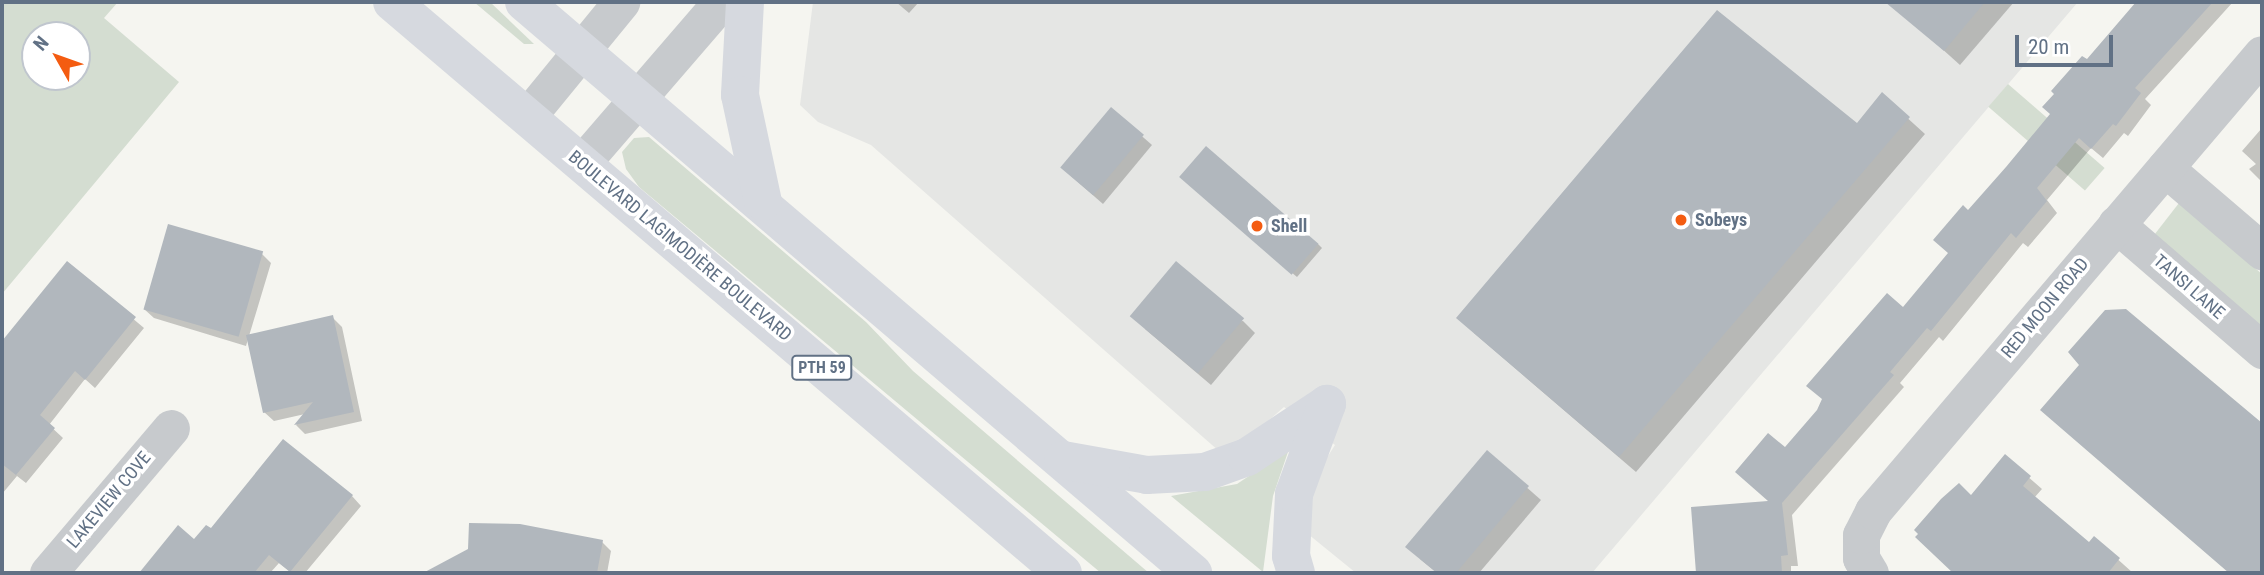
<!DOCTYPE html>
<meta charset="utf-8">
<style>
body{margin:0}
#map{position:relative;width:2264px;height:575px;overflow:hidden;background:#f5f5f0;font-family:"Roboto Condensed",sans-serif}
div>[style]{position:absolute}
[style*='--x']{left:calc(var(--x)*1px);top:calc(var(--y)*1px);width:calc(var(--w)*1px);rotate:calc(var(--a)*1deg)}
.built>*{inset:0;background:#e5e6e4}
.green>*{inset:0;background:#d4ddd1;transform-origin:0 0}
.shadow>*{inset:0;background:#0003}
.building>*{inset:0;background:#b1b7bd;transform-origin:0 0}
.minor>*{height:37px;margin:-18.5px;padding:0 18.5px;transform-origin:18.5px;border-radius:18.5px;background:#c7cacd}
.major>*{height:38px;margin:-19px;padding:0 19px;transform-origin:19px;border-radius:19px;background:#d6d9df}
.dots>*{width:19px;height:19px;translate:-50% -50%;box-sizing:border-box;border:4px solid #fff;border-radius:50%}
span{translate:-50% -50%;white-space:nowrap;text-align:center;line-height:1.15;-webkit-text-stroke:7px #fff;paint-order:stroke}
.shield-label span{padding:2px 5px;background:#fff;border:2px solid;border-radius:5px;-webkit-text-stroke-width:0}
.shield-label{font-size:16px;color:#617185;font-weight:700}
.poi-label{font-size:18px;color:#617185;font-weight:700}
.left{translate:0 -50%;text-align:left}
.street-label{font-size:18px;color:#617185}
.frame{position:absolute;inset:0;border:4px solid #617185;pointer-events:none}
.north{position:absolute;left:21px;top:21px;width:70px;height:70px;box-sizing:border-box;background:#fff;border:2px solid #c0c6ce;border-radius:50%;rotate:310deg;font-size:19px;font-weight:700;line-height:28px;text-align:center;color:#617185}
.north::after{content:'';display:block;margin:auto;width:24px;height:32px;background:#f45c11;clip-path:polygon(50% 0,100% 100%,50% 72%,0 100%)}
.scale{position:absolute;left:2015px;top:35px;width:98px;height:32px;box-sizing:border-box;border:4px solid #617185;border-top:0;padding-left:9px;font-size:21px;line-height:24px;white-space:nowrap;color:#617185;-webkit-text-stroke:5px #fff;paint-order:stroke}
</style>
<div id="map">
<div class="built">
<i style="clip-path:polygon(813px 2px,2078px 2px,1592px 573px,1356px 573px,1308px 534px,1314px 478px,1335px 445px,1284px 407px,1250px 437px,1220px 452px,871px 145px,818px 122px,800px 105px)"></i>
</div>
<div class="green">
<i style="clip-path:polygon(evenodd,2px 2px,118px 2px,104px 18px,179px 82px,2px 294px,2px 2px,77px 35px,77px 77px,35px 77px,35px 35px,77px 35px)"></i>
<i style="clip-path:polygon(474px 2px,490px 2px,534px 44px,524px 44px)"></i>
<i style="left:2008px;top:84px;width:128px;height:30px;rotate:41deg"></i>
<i style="clip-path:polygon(649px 137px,866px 322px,913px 371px,1149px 573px,1101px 573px,639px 187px,626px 169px,622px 152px,634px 138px)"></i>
<i style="clip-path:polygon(2179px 203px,2262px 274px,2262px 332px,2151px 239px)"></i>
<i style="clip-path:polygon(1289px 449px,1273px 496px,1263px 572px,1171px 496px,1237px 484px)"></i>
</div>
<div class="shadow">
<i style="clip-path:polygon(896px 2px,919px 2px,909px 13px)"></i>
<i style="clip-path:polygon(1910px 2px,2014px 2px,1960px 65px,1901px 12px)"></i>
<i style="clip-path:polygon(2139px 2px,2233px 2px,2145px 99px,2151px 105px,2128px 136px,2124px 133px,2103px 158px,2091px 148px,2047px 200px,2057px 213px,2028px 247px,2023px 243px,1943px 341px,1939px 337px,1900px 383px,1904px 387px,1792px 515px,1798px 566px,1791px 566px,1791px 573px,1698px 573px,1693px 509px,1770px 502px,1786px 450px,1950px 254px,1968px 212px,2052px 115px,2087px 62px)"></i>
<i style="clip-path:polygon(1882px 95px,1925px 134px,1636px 472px,1474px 333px,1857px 125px)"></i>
<i style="clip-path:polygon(1111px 109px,1152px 145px,1103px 204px,1071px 176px)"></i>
<i style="clip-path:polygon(2262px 128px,2262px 182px,2249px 169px,2256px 164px,2242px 151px)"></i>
<i style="clip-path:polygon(1187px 183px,1318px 244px,1322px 248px,1297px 277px)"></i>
<i style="clip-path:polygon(262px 254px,271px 263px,249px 336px,332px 317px,342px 327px,362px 421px,305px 434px,296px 425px,305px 414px,274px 421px,264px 412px,248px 339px,246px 346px,154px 318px,144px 309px)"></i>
<i style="clip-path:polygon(67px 263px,144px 328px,95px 388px,85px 379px,49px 425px,63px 438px,26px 483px,17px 476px,2px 494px,2px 354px)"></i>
<i style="clip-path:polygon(2125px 311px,2262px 426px,2262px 573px,2230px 573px,2051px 418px)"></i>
<i style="clip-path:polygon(1243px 321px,1255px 333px,1211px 385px,1145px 329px)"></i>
<i style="clip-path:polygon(1487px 452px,1541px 500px,1479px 573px,1437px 573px,1420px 559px)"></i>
<i style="clip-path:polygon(2005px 457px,2042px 489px,2034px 498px,2089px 544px,2094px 538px,2133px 573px,1958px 573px,1929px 549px)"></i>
<i style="clip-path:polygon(352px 496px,361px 506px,305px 573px,292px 573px,279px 563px,270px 573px,141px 573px,211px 531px)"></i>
<i style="clip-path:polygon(602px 542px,611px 551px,607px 573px,427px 573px,470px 550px)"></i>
</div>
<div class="building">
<i style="clip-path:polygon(1885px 2px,1985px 2px,1944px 51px)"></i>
<i style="clip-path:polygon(2136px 2px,2213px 2px,2135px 88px,2141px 93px,2116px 126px,2113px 124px,2091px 149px,2079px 138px,2037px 188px,2047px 201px,2016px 238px,2011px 233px,1931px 331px,1927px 328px,1890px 372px,1894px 375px,1782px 503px,1788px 555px,1781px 556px,1782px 573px,1696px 573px,1691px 507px,1768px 501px,1735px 472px,1768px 433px,1785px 447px,1817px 410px,1822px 399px,1806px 386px,1887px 293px,1903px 307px,1948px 253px,1933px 240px,1963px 205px,1968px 210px,2006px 167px,2050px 114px,2042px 107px,2054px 94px,2051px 91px,2082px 56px,2087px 59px)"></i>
<i style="clip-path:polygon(1717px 10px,1857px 123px,1882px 92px,1910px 117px,1619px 457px,1456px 318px)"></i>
<i style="left:1111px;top:107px;width:43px;height:79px;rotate:40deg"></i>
<i style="left:1206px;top:146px;width:149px;height:41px;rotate:41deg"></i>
<i style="left:168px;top:224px;width:99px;height:89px;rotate:16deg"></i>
<i style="clip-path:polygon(67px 261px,136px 317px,85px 380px,75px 371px,40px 415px,55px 428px,16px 475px,2px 464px,2px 341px)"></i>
<i style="left:1176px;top:261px;width:89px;height:72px;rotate:40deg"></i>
<i style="clip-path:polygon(2126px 309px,2262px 423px,2262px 573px,2229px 573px,2040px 410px,2079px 365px,2068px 352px,2105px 310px)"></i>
<i style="clip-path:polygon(333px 315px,354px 412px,294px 425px,313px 402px,263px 413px,246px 335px)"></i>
<i style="clip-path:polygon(283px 439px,353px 495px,290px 572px,269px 555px,254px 573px,139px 573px,178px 525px,194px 539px,206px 525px,211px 528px)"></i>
<i style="clip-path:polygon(1487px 450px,1529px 486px,1456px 573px,1437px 573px,1405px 547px)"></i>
<i style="clip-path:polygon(2005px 454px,2031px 476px,2023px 486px,2089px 542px,2094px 536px,2120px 558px,2108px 573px,1953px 573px,1915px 537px,1918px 534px,1914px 530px,1941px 499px,1959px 483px,1971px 495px)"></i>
<i style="clip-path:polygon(469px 523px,520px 524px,603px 540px,597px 573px,423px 573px,468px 549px)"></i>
</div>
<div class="minor">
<i style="--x:527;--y:117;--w:149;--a:-50.7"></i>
<i style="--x:582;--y:163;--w:213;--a:-49.2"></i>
<i style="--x:2165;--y:168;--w:128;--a:40.6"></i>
<i style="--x:2116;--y:224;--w:193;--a:40.8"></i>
<i style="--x:48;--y:573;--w:190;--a:-49.7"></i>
<i style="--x:1870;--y:573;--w:17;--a:-121"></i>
<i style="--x:1861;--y:558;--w:23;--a:-90"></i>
<i style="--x:1861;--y:535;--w:27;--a:-63"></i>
<i style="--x:1873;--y:511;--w:600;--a:-49.6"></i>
</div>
<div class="major">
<i style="--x:392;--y:2;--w:881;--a:40.4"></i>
<i style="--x:524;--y:2;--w:880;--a:40.48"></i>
<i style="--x:745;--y:2;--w:93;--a:93.1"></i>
<i style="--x:740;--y:95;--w:109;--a:77.9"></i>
<i style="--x:1063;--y:460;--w:85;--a:10.1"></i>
<i style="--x:1147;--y:475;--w:58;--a:-3"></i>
<i style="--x:1205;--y:472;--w:45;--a:-19.7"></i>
<i style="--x:1247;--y:457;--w:96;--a:-33.5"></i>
<i style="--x:1296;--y:573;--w:18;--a:-106"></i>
<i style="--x:1291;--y:556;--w:62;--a:-87.2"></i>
<i style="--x:1294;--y:494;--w:96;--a:-69.9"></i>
</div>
<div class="dots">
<i style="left:1681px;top:220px;background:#f45c11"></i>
<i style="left:1257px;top:226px;background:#f45c11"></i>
</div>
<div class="shield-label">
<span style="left:822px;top:368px">PTH 59</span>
</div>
<div class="poi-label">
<span class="left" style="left:1695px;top:220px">Sobeys</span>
<span class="left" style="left:1271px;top:226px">Shell</span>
</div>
<div class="street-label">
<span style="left:680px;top:246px;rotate:40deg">BOULEVARD LAGIMODIÈRE BOULEVARD</span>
<span style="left:2189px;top:287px;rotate:41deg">TANSI LANE</span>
<span style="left:2045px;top:308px;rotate:-50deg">RED MOON ROAD</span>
<span style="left:109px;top:500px;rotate:-50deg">LAKEVIEW COVE</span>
</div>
<div class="frame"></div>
<div class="north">N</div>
<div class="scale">20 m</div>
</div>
